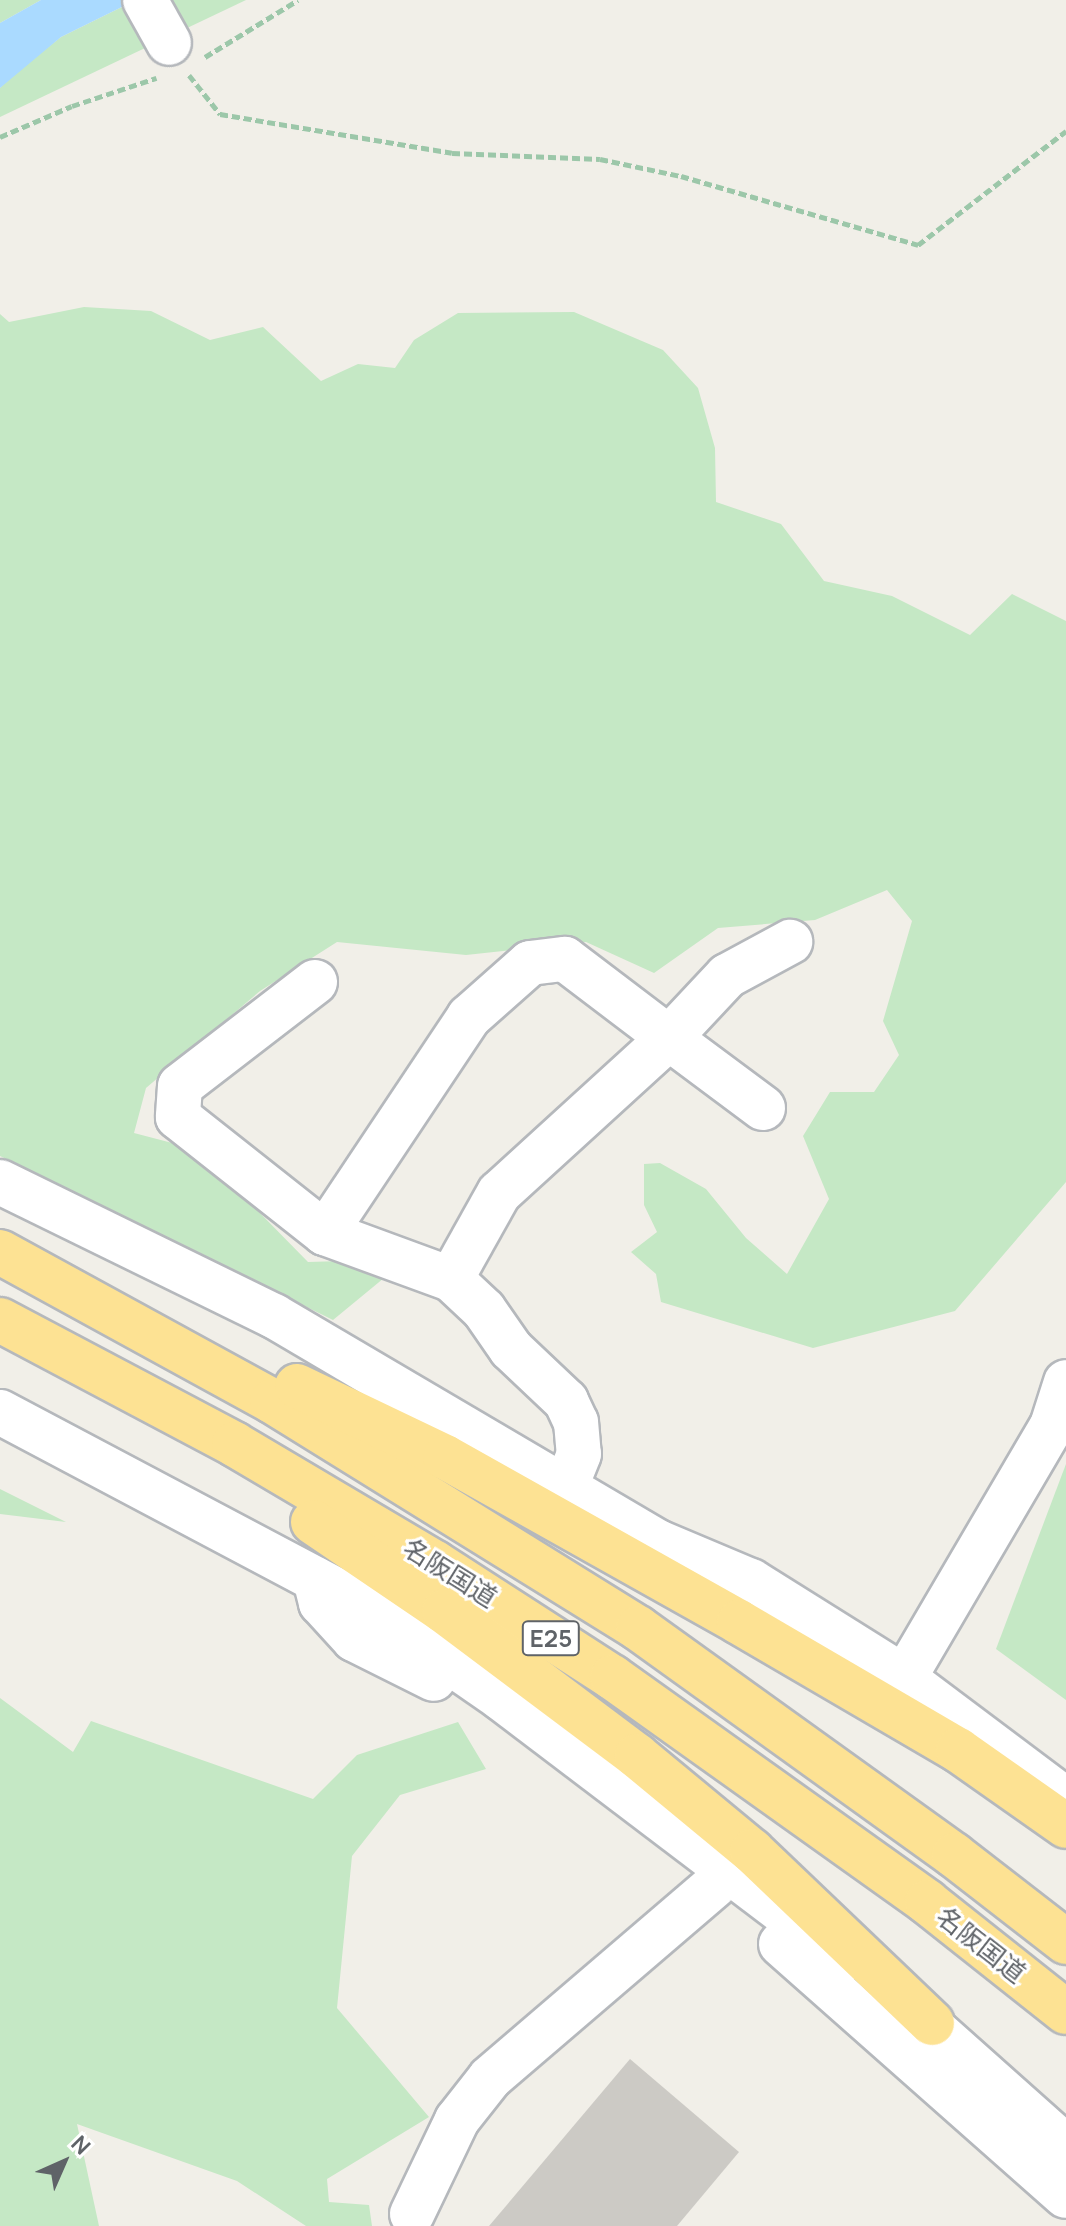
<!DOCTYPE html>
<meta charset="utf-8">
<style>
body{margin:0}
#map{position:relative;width:1066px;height:2226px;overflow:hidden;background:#f1efe8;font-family:Manrope,"Noto Sans JP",sans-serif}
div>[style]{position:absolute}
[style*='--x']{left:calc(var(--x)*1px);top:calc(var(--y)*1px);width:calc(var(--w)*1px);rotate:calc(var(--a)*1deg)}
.green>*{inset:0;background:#c5e8c5}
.water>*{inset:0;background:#aadaff}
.building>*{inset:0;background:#cccac5}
.path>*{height:5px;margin-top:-2.5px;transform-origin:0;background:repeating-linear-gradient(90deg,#9cc7a9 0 8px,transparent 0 12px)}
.roads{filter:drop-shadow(2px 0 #b5b8bc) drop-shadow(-2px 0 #b5b8bc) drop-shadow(0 2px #b5b8bc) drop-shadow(0 -2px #b5b8bc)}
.minor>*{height:44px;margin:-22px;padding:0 22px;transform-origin:22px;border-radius:22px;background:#fff}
.highway>*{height:44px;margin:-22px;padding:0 22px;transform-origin:22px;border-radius:22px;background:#fde293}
span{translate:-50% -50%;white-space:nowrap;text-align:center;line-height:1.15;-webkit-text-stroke:6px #fff;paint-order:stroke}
.shield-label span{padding:2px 6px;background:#fff;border:2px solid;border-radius:6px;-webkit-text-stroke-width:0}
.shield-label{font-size:24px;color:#5f6368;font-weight:700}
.street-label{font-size:26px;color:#5f6368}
.north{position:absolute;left:24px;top:2122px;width:80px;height:80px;-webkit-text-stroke:6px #fff;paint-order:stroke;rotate:45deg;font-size:22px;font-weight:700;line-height:32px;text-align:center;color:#5f6368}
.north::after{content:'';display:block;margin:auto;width:28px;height:36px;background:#5f6368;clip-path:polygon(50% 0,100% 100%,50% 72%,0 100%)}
</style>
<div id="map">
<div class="green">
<i style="clip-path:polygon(0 0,41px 0,0 23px)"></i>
<i style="clip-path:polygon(136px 0,246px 0,0 117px,0 88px,8px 79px,61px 37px)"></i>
<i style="clip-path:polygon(84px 307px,151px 311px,210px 340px,263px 327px,321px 381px,358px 364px,395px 368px,414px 340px,458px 313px,574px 312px,663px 350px,698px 388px,715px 448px,716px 502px,781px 524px,824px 581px,892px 596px,970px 635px,1012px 594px,1066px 621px,1066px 1182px,955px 1311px,813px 1348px,661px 1302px,656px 1274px,631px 1252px,657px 1232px,644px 1205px,644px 1164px,660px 1163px,706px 1189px,746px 1238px,787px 1274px,829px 1199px,803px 1136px,830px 1092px,874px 1092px,899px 1055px,883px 1021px,912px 921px,887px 890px,815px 920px,718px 928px,654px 973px,586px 942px,466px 955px,337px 942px,260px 991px,146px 1088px,134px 1133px,176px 1144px,251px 1204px,308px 1262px,342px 1261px,384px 1278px,333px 1320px,0 1156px,0 314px,9px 322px)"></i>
<i style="clip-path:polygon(1066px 1464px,1066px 1700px,996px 1649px)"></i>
<i style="clip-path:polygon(0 1489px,66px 1522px,0 1514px)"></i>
<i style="clip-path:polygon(0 1698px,73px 1752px,91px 1721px,313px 1799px,357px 1755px,458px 1722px,486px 1769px,400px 1795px,352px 1856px,337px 2008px,429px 2117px,327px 2179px,329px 2202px,369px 2205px,372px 2226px,306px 2226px,237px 2181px,77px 2124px,99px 2226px,0 2226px)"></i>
</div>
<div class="water">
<i style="clip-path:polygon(41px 0,136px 0,61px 37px,0 88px,0 23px)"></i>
</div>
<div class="building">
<i style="clip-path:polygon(630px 2059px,739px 2152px,677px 2226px,489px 2226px)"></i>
</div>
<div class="path">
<i style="--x:205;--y:57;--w:109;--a:-31.5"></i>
<i style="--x:189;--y:75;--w:50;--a:51.5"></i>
<i style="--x:220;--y:114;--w:235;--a:9.5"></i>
<i style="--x:452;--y:153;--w:148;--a:2.3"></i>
<i style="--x:600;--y:159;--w:83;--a:11.9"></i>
<i style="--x:681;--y:176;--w:247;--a:16.2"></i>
<i style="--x:918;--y:245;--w:187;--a:-37.6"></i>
<i style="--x:0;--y:137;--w:78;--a:-23.3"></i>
<i style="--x:72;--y:106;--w:89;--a:-18.4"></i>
</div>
<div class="roads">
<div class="minor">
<i style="--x:145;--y:0;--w:49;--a:60.8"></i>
<i style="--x:315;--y:982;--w:170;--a:142.4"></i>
<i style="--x:180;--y:1086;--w:31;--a:94"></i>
<i style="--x:178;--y:1117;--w:187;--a:38.3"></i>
<i style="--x:325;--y:1233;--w:134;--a:20.1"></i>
<i style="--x:451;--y:1279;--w:45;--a:43.2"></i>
<i style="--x:484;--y:1310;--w:47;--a:55.3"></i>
<i style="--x:511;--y:1349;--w:76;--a:43.4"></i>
<i style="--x:566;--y:1401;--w:23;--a:65"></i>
<i style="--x:576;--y:1422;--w:32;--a:85"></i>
<i style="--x:579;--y:1454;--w:32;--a:112"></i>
<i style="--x:763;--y:1108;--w:117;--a:-143.3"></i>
<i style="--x:669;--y:1038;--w:85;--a:-46.9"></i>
<i style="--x:727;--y:976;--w:72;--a:-28.4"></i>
<i style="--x:0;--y:1182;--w:305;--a:26.1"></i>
<i style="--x:274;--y:1316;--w:446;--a:30.5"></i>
<i style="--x:658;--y:1542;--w:101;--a:22.8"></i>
<i style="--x:751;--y:1581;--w:168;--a:32.1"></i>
<i style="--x:893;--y:1670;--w:216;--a:36.9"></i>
<i style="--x:325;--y:1233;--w:260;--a:-56.3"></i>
<i style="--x:469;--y:1017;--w:81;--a:-41.5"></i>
<i style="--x:530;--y:963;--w:35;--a:-7"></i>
<i style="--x:565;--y:959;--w:131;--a:37.2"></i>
<i style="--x:669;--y:1038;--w:230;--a:137.6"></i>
<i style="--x:499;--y:1193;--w:98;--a:119.2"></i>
<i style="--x:0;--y:1412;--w:423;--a:27.9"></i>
<i style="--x:374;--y:1610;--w:155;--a:34.7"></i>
<i style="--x:501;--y:1698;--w:432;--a:37.2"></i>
<i style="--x:315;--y:1579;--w:25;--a:76"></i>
<i style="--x:321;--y:1603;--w:49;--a:47.5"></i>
<i style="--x:354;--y:1639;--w:89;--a:26.6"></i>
<i style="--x:904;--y:1678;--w:292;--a:-59.6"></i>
<i style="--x:1052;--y:1426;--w:46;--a:-72.3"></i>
<i style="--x:781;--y:1944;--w:380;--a:41.5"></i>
<i style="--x:901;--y:2000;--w:221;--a:41.7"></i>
<i style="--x:412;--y:2214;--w:104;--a:-64.4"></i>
<i style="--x:457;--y:2120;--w:53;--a:-51.8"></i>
<i style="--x:490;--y:2078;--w:296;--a:-40.6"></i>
</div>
<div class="highway">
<i style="--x:0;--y:1252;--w:310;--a:28.7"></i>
<i style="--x:272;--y:1401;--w:431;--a:31.8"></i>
<i style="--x:638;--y:1628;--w:389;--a:35.7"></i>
<i style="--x:954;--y:1855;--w:142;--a:37.8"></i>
<i style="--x:0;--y:1320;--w:265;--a:27.9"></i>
<i style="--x:234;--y:1444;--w:234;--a:30.6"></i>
<i style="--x:435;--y:1563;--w:211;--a:32.8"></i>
<i style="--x:612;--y:1677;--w:387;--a:35.5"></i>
<i style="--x:927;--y:1902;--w:177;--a:38.4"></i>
<i style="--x:297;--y:1386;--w:164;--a:25.6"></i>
<i style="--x:445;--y:1457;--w:337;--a:29.3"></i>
<i style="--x:739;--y:1622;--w:254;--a:30.3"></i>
<i style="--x:958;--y:1750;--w:132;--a:35.1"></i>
<i style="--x:313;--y:1522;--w:158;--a:34.2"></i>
<i style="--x:444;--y:1611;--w:241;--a:36.9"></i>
<i style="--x:637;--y:1756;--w:149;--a:39.6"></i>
<i style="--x:752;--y:1851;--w:249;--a:43.7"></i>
</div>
</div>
<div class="shield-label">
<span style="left:551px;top:1638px">E25</span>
</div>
<div class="street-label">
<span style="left:450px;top:1573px;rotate:32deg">名阪国道</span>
<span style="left:981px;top:1945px;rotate:38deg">名阪国道</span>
</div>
<div class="north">N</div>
</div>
